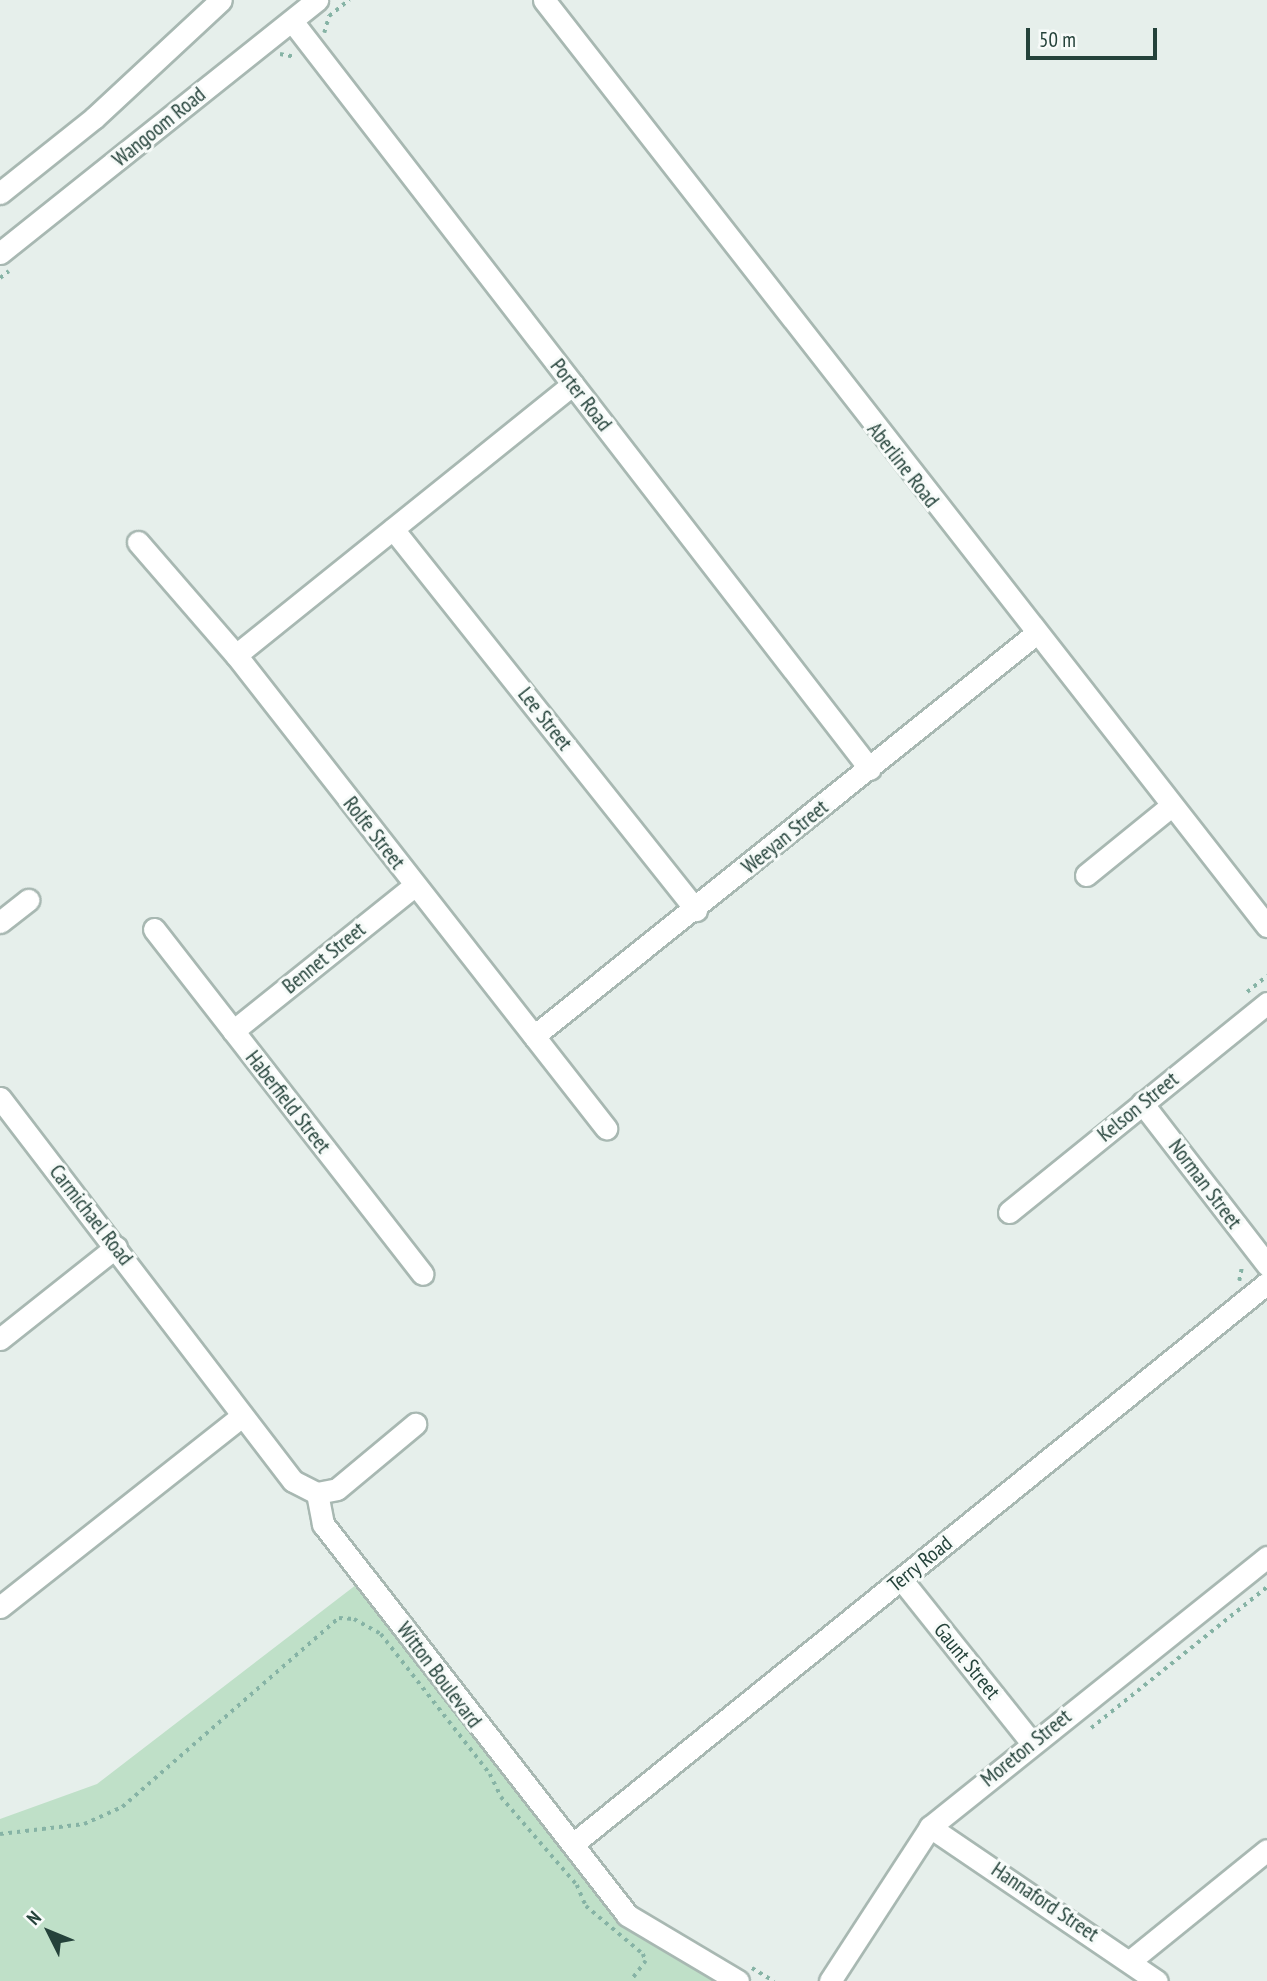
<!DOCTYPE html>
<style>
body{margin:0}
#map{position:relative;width:1267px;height:1981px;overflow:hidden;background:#e6efeb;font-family:"PT Sans Narrow",sans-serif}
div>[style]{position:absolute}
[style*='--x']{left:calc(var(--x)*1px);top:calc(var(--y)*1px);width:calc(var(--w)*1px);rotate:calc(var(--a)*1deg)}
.green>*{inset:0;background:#bfe0c8}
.path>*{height:3.5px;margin-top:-1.75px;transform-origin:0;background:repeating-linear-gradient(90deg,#86b3a5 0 3.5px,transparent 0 8.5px)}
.roads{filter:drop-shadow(2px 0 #a8b8b2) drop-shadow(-2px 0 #a8b8b2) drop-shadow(0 2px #a8b8b2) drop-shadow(0 -2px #a8b8b2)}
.minor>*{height:21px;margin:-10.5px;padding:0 10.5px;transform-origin:10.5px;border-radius:10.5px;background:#fff}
span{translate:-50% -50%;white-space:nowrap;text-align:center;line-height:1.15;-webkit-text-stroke:6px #f7fbf9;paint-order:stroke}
.street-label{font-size:21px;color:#24423a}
.north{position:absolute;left:14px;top:1897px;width:70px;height:70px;-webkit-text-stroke:5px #f7fbf9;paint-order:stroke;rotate:313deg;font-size:19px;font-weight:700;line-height:28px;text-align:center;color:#24423a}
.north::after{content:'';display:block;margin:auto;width:24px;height:32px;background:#24423a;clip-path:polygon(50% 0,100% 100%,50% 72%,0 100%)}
.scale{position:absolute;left:1026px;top:28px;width:131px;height:32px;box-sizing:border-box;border:4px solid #24423a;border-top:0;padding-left:9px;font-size:21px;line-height:24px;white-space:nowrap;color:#24423a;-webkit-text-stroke:5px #f7fbf9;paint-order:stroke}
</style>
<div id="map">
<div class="green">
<i style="clip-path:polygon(365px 1578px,636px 1921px,725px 1981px,0 1981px,0 1819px,97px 1784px)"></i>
</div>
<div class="path">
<i style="--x:324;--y:33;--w:18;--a:-74"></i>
<i style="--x:329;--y:16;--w:26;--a:-39"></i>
<i style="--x:280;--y:54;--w:16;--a:11"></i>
<i style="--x:0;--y:278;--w:11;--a:-38"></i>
<i style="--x:1247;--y:992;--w:26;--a:-39"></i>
<i style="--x:1239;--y:1281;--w:16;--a:-79"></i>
<i style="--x:1091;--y:1728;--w:226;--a:-38.7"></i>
<i style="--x:0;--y:1834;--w:85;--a:-6.8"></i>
<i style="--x:84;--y:1824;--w:42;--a:-24.1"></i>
<i style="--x:122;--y:1807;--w:288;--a:-41.1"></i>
<i style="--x:339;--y:1618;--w:15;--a:4"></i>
<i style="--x:354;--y:1619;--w:31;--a:29"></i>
<i style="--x:381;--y:1634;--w:177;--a:52.1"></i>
<i style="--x:490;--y:1774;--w:25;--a:64"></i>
<i style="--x:501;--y:1797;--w:116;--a:49.2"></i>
<i style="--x:577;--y:1885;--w:23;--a:67"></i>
<i style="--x:586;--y:1906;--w:75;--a:40.1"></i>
<i style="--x:643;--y:1954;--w:8;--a:67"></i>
<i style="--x:646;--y:1961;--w:25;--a:127"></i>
<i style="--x:752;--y:1968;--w:26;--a:31"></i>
</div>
<div class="roads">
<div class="minor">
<i style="--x:544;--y:0;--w:1175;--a:52.02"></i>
<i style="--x:292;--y:21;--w:945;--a:52.31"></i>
<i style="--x:0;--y:193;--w:120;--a:-38.6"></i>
<i style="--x:94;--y:118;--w:173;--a:-42.9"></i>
<i style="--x:0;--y:253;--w:406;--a:-38.6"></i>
<i style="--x:393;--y:529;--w:487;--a:51.5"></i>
<i style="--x:138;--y:542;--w:150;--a:49.1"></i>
<i style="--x:236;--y:655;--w:601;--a:51.97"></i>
<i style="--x:236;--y:655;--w:432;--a:-38.8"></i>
<i style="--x:1086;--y:875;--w:109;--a:-39.1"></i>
<i style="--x:0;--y:922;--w:36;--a:-38"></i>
<i style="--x:154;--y:929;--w:437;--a:52.1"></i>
<i style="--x:233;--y:1031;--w:233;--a:-38.7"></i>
<i style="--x:534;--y:1036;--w:641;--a:-38.73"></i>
<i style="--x:0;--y:1098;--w:482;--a:52.6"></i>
<i style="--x:293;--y:1481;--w:27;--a:27"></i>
<i style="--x:317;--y:1493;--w:32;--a:79"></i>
<i style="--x:323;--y:1524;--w:495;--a:52.1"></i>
<i style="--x:627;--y:1915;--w:129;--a:30.7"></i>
<i style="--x:1142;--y:1103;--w:205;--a:52.3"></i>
<i style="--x:1009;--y:1212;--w:332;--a:-39"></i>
<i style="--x:0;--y:1339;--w:148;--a:-38.4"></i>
<i style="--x:317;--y:1493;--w:20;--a:-11"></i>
<i style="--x:337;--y:1489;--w:102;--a:-39.8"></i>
<i style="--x:901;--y:1579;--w:210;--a:51.4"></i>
<i style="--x:0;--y:1607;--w:308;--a:-38.3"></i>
<i style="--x:930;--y:1827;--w:274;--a:34.2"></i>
<i style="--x:573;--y:1844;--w:892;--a:-38.95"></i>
<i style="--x:1130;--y:1961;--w:176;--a:-39"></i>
<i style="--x:830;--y:1981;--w:184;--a:-57"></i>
<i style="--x:930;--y:1827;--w:432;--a:-38.7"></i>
</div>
</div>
<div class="street-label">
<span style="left:159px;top:127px;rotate:-39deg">Wangoom Road</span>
<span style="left:581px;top:395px;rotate:52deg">Porter Road</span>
<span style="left:903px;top:465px;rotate:52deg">Aberline Road</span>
<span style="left:545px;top:719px;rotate:52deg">Lee Street</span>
<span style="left:374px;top:833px;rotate:52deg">Rolfe Street</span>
<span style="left:785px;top:837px;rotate:-39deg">Weeyan Street</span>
<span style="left:324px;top:958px;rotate:-39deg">Bennet Street</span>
<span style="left:288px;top:1102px;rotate:52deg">Haberfield Street</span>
<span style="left:1138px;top:1107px;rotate:-39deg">Kelson Street</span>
<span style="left:1205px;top:1184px;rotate:53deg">Norman Street</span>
<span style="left:91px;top:1215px;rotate:52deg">Carmichael Road</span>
<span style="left:920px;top:1564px;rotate:-39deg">Terry Road</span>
<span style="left:967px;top:1661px;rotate:51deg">Gaunt Street</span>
<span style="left:439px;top:1675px;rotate:53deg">Witton Boulevard</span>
<span style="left:1026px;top:1748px;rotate:-39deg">Moreton Street</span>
<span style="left:1045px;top:1902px;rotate:34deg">Hannaford Street</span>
</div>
<div class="north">N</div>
<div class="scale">50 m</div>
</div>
